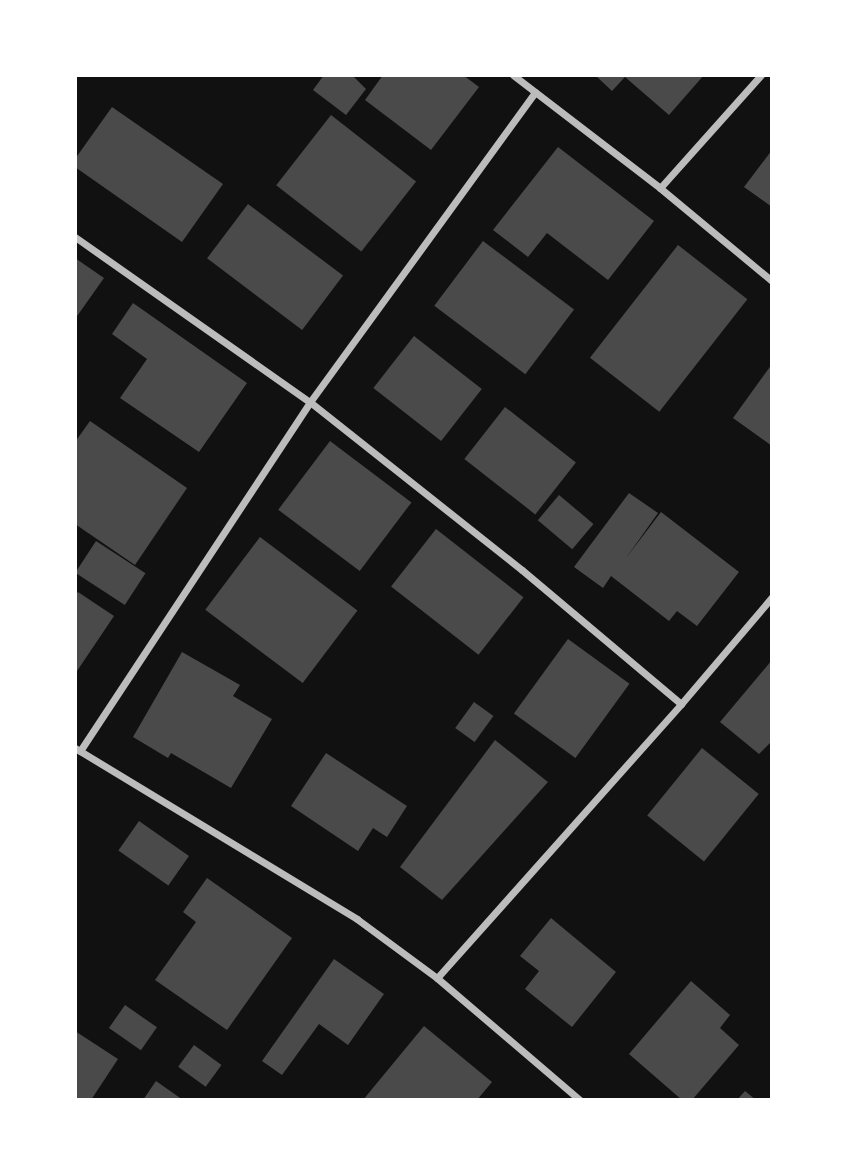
<!DOCTYPE html>
<style>
body{margin:0}
#map{position:relative;width:847px;height:1175px;overflow:hidden;background:#111;font-family:"Alegreya Sans",sans-serif}
div>[style]{position:absolute}
[style*='--x']{left:calc(var(--x)*1px);top:calc(var(--y)*1px);width:calc(var(--w)*1px);rotate:calc(var(--a)*1deg)}
.building>*{inset:0;background:#4a4a4a;transform-origin:0 0}
.minor>*{height:7px;margin:-3.5px;padding:0 3.5px;transform-origin:3.5px;border-radius:3.5px;background:#bcbcbc}
span{translate:-50% -50%;white-space:nowrap;text-align:center;line-height:1.15;-webkit-text-stroke:7px #fff;paint-order:stroke}
.frame{position:absolute;inset:0;border:77px solid #fff;pointer-events:none}
</style>
<div id="map">
<div class="building">
<i style="clip-path:polygon(324px 75px,352px 75px,366px 89px,346px 115px,313px 90px)"></i>
<i style="clip-path:polygon(383px 75px,463px 75px,479px 87px,431px 150px,365px 100px)"></i>
<i style="clip-path:polygon(595px 75px,704px 75px,669px 115px,625px 77px,612px 91px)"></i>
<i style="clip-path:polygon(112px 107px,223px 184px,182px 242px,75px 167px,75px 159px)"></i>
<i style="left:331px;top:115px;width:108px;height:89px;rotate:38deg"></i>
<i style="clip-path:polygon(558px 147px,654px 221px,608px 280px,547px 233px,528px 257px,493px 230px)"></i>
<i style="clip-path:polygon(772px 150px,772px 207px,744px 187px)"></i>
<i style="left:248px;top:204px;width:119px;height:68px;rotate:37deg"></i>
<i style="left:483px;top:241px;width:114px;height:81px;rotate:37deg"></i>
<i style="left:678px;top:245px;width:88px;height:143px;rotate:38deg"></i>
<i style="clip-path:polygon(75px 258px,104px 278px,75px 319px)"></i>
<i style="clip-path:polygon(133px 303px,247px 383px,199px 452px,120px 398px,147px 359px,112px 334px)"></i>
<i style="left:414px;top:336px;width:86px;height:66px;rotate:38deg"></i>
<i style="clip-path:polygon(772px 364px,772px 446px,733px 418px)"></i>
<i style="left:505px;top:407px;width:90px;height:66px;rotate:38deg"></i>
<i style="clip-path:polygon(90px 421px,187px 488px,135px 565px,75px 524px,75px 442px)"></i>
<i style="left:330px;top:441px;width:102px;height:86px;rotate:37deg"></i>
<i style="clip-path:polygon(629px 493px,658px 513px,626px 558px,661px 512px,739px 572px,697px 626px,677px 611px,669px 621px,611px 576px,603px 588px,574px 567px)"></i>
<i style="left:559px;top:495px;width:45px;height:33px;rotate:40deg"></i>
<i style="left:436px;top:529px;width:111px;height:73px;rotate:38deg"></i>
<i style="left:260px;top:537px;width:122px;height:91px;rotate:37deg"></i>
<i style="left:96px;top:541px;width:59px;height:38px;rotate:33deg"></i>
<i style="clip-path:polygon(78px 592px,114px 616px,75px 674px,75px 595px)"></i>
<i style="left:568px;top:639px;width:76px;height:92px;rotate:36deg"></i>
<i style="clip-path:polygon(182px 652px,240px 685px,233px 696px,272px 719px,231px 788px,171px 753px,168px 758px,133px 737px)"></i>
<i style="clip-path:polygon(772px 660px,772px 741px,759px 754px,720px 722px)"></i>
<i style="left:474px;top:702px;width:24px;height:32px;rotate:36deg"></i>
<i style="clip-path:polygon(495px 740px,548px 782px,442px 900px,400px 867px)"></i>
<i style="left:702px;top:748px;width:73px;height:87px;rotate:39deg"></i>
<i style="clip-path:polygon(326px 753px,407px 806px,387px 837px,373px 828px,358px 851px,291px 806px)"></i>
<i style="left:139px;top:821px;width:61px;height:36px;rotate:35deg"></i>
<i style="clip-path:polygon(207px 878px,292px 938px,227px 1030px,155px 980px,196px 922px,183px 912px)"></i>
<i style="clip-path:polygon(551px 918px,616px 972px,572px 1027px,525px 989px,539px 971px,520px 956px)"></i>
<i style="clip-path:polygon(334px 959px,384px 994px,348px 1045px,319px 1024px,282px 1075px,262px 1061px)"></i>
<i style="clip-path:polygon(691px 981px,730px 1015px,720px 1028px,739px 1045px,692px 1100px,682px 1100px,629px 1054px)"></i>
<i style="left:125px;top:1005px;width:39px;height:28px;rotate:35deg"></i>
<i style="clip-path:polygon(424px 1026px,492px 1082px,477px 1100px,363px 1100px)"></i>
<i style="clip-path:polygon(75px 1031px,118px 1059px,91px 1100px,75px 1100px)"></i>
<i style="left:194px;top:1045px;width:34px;height:27px;rotate:36deg"></i>
<i style="clip-path:polygon(156px 1081px,183px 1100px,143px 1100px)"></i>
<i style="clip-path:polygon(745px 1091px,756px 1100px,737px 1100px)"></i>
</div>
<div class="minor">
<i style="--x:513;--y:75;--w:185;--a:37.5"></i>
<i style="--x:660;--y:188;--w:146;--a:39.7"></i>
<i style="--x:660;--y:188;--w:152;--a:-48.2"></i>
<i style="--x:75;--y:237;--w:287;--a:35.1"></i>
<i style="--x:310;--y:402;--w:270;--a:38.4"></i>
<i style="--x:522;--y:570;--w:208;--a:40.1"></i>
<i style="--x:75;--y:748;--w:330;--a:31.2"></i>
<i style="--x:357;--y:919;--w:99;--a:36.4"></i>
<i style="--x:437;--y:978;--w:188;--a:40.5"></i>
<i style="--x:80;--y:751;--w:418;--a:-56.6"></i>
<i style="--x:310;--y:402;--w:383;--a:-54"></i>
<i style="--x:437;--y:978;--w:367;--a:-48.3"></i>
<i style="--x:681;--y:704;--w:140;--a:-49.6"></i>
</div>
<div class="frame"></div>
</div>
